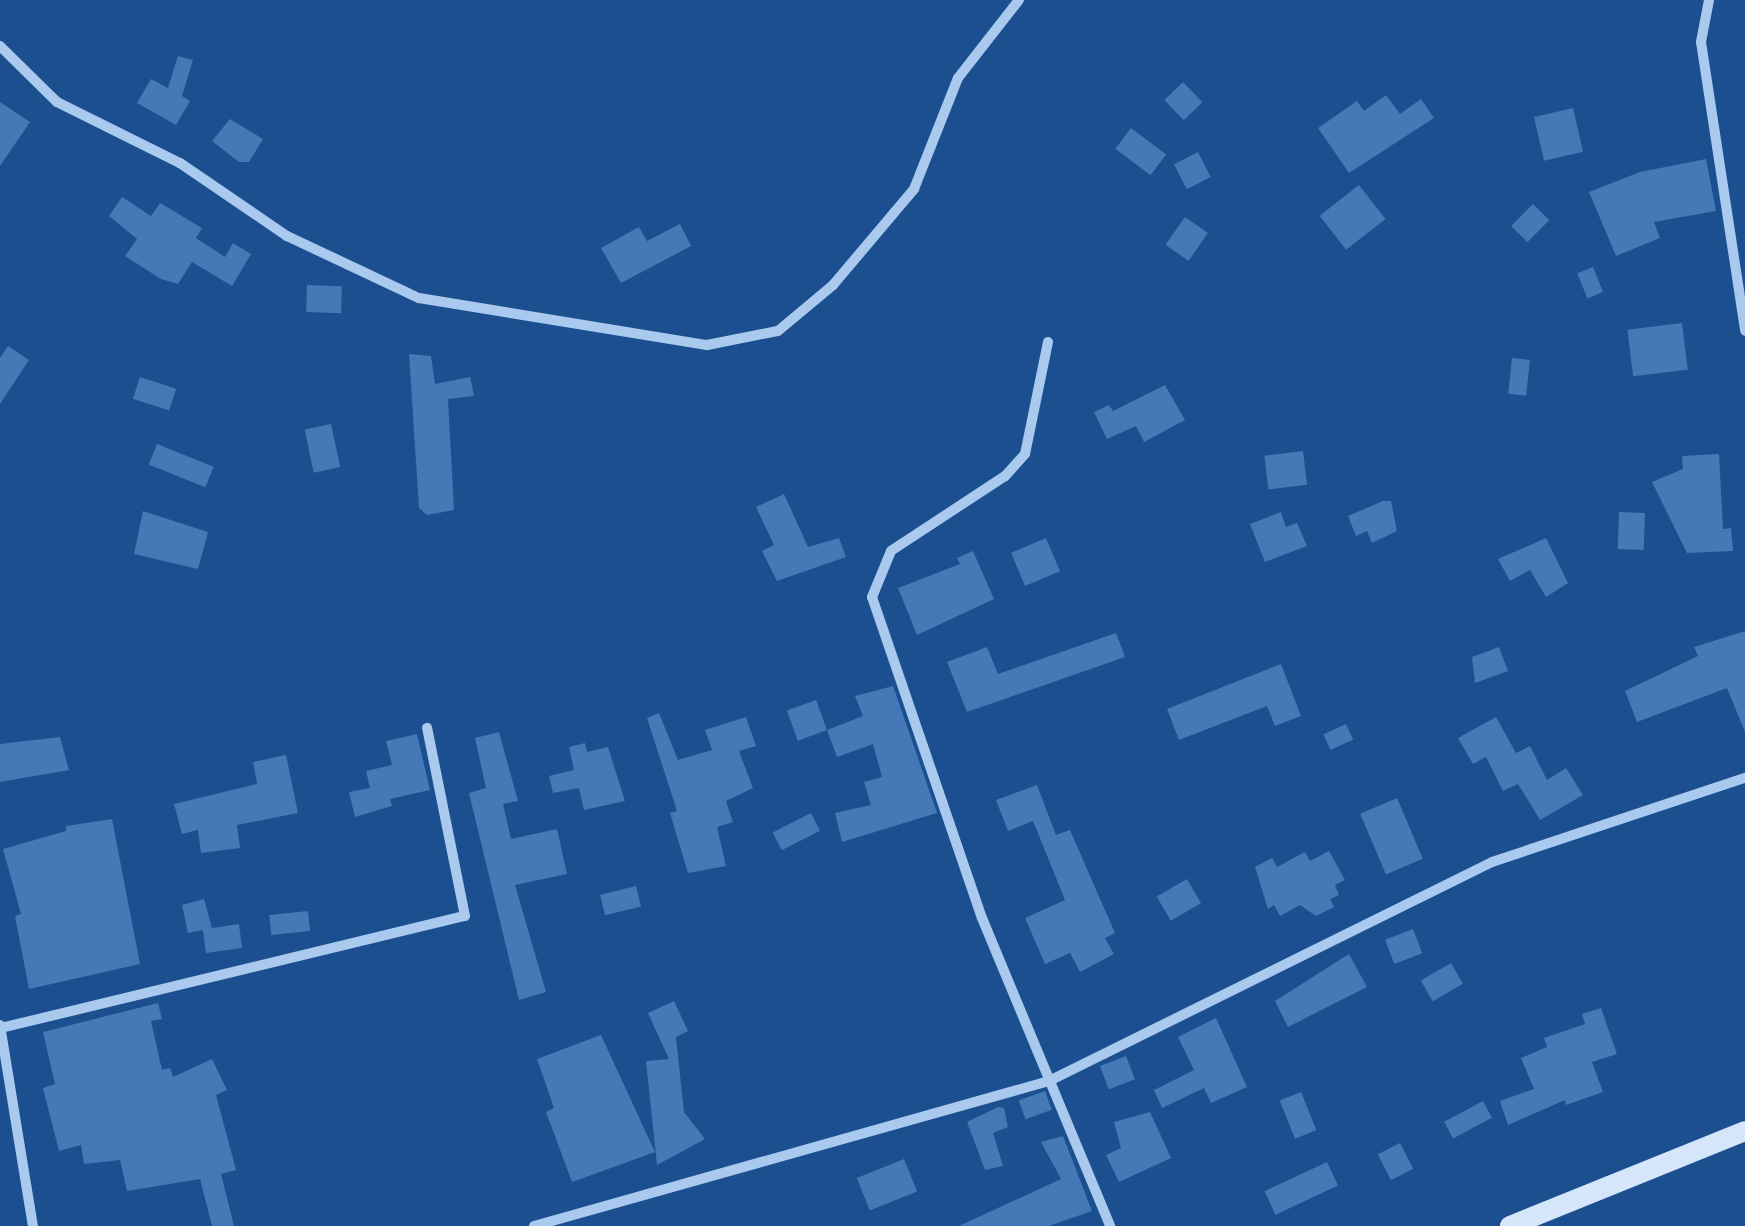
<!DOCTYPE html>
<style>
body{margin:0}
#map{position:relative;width:1745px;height:1226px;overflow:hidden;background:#1b4f8f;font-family:"Space Grotesk",sans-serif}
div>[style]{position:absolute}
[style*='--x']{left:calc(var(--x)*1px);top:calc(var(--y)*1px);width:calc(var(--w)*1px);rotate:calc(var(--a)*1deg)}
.building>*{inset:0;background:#4478b7;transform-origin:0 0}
.street>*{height:10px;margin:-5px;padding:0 5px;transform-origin:5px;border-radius:5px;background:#a9c9ee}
.secondary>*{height:20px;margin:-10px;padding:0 10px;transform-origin:10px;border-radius:10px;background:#d6e6fa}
span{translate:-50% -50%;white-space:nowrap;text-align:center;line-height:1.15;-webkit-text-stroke:8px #1b4f8f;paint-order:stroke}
</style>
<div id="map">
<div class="building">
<i style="clip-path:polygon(178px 56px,193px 60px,182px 96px,190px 101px,176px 125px,137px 103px,151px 79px,168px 88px)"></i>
<i style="left:1183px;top:82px;width:28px;height:26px;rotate:46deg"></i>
<i style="clip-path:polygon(1386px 95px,1400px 114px,1421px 99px,1434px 118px,1349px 173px,1318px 128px,1357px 101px,1364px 111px)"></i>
<i style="clip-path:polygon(0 102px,30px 122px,0 166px)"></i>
<i style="left:1573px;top:108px;width:45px;height:40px;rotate:77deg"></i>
<i style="clip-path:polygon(230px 119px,263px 139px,249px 162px,239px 162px,212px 141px)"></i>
<i style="left:1131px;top:128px;width:44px;height:26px;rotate:37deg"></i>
<i style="left:1198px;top:152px;width:28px;height:27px;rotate:63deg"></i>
<i style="clip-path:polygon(1706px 159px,1716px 211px,1654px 222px,1660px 238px,1616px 256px,1589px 192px,1640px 172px)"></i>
<i style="left:1359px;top:185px;width:43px;height:50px;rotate:52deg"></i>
<i style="clip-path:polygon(122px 197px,151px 216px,160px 203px,202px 228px,196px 238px,225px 257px,233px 243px,251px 254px,232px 286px,192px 262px,178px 284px,161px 279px,125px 256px,137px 239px,109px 216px)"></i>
<i style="left:1533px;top:204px;width:23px;height:31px;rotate:45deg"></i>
<i style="left:1185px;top:217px;width:28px;height:34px;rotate:35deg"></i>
<i style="clip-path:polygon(680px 224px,691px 246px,621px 283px,601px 248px,639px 227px,647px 241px)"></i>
<i style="left:1593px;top:267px;width:27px;height:17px;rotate:68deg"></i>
<i style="left:307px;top:285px;width:35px;height:27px;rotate:2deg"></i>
<i style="left:1682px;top:323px;width:47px;height:55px;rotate:83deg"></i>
<i style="clip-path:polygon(8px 346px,29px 360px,0 404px,0 358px)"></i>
<i style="clip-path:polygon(409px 354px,431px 356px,435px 384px,470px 377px,474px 396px,448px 399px,454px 510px,427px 515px,419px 508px)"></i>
<i style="left:1512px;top:358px;width:18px;height:36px;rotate:6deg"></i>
<i style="left:140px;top:377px;width:38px;height:23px;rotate:18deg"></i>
<i style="clip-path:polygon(1165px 385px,1185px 420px,1144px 442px,1136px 426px,1107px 439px,1094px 412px,1109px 405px,1113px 411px)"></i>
<i style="left:331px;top:424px;width:44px;height:27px;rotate:78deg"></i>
<i style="left:157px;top:444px;width:61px;height:22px;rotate:22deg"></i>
<i style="left:1303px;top:451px;width:34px;height:39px;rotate:83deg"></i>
<i style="clip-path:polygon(1719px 454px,1723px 529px,1731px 528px,1733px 551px,1687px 553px,1652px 482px,1683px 469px,1682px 456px)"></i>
<i style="clip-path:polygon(784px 494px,808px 547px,839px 538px,846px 557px,777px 581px,762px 551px,774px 545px,756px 507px)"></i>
<i style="clip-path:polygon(1383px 501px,1391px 501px,1397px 531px,1372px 543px,1367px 531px,1356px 536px,1348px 516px)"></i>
<i style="clip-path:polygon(143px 511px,208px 532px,198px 569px,134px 554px)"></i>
<i style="clip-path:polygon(1281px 512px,1286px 527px,1297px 523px,1307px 546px,1265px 562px,1250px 524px)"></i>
<i style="left:1619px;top:512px;width:26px;height:37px;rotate:2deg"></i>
<i style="left:1046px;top:538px;width:36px;height:38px;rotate:67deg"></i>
<i style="clip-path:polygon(1546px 538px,1568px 583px,1546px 597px,1530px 570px,1510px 581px,1498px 559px)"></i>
<i style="clip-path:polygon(973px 551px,994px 599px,917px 635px,898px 588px,960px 564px,957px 558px)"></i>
<i style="clip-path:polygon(1745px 631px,1745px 732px,1727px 688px,1637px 722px,1625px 691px,1698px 656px,1694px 647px)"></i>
<i style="clip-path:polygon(1116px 633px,1125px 657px,967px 712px,947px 662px,987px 647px,998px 674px)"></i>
<i style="clip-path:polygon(1499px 647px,1508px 671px,1475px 683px,1472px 657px)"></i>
<i style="clip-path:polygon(1281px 664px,1301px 716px,1275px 726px,1267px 706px,1179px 740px,1167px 709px)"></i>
<i style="clip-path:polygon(893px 686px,937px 813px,842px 842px,835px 813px,871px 805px,864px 782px,882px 777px,873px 744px,837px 757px,827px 730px,863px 716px,855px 696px)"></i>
<i style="left:816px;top:700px;width:32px;height:31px;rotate:70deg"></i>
<i style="clip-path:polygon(659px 713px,678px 760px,712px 750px,705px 730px,746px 717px,756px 746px,739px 751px,753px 788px,726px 801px,733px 822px,717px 827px,726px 866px,688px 873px,670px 813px,677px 811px,647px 718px)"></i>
<i style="clip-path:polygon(1496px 717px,1516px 753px,1530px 746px,1547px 780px,1566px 768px,1583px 795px,1540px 820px,1518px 784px,1503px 791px,1486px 757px,1473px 764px,1458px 738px)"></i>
<i style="left:1346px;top:724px;width:17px;height:25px;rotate:65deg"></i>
<i style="clip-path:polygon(499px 732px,518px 801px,503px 804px,511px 839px,557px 829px,567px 874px,515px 885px,546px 992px,519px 1000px,469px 793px,486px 788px,475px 738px)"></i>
<i style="clip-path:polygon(417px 734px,430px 790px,390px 799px,392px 806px,355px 817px,349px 792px,370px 788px,366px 771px,392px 765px,386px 741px)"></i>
<i style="clip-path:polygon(60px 737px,69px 770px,0 782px,0 744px)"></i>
<i style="clip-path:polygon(585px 743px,587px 752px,608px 747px,625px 801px,584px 810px,579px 788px,553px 793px,549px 776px,574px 770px,569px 747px)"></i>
<i style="clip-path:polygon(286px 755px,298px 813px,237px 825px,240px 848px,201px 853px,198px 830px,182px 834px,174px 804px,257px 784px,253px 762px)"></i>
<i style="clip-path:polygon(1037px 785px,1056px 835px,1070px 830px,1115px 933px,1105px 938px,1114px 954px,1080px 972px,1070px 953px,1045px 964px,1025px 918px,1065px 900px,1033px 821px,1008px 831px,996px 800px)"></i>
<i style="left:1397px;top:798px;width:66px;height:40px;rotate:67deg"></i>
<i style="left:811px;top:813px;width:20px;height:43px;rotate:63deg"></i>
<i style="clip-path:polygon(112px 819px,140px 964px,29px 989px,15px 916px,21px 914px,3px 849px,66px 831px,66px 826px)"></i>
<i style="clip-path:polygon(1329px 851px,1345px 880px,1335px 885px,1339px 895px,1330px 899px,1334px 907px,1316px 916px,1300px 905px,1280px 916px,1274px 905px,1268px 909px,1255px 867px,1272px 858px,1277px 867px,1305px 852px,1310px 861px)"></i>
<i style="left:1187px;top:879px;width:28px;height:35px;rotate:60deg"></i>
<i style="left:636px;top:886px;width:21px;height:37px;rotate:76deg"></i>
<i style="clip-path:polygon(204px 899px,212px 928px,239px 924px,242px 948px,206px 953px,203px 930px,188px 933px,182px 905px)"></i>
<i style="left:308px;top:911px;width:20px;height:39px;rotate:84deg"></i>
<i style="left:1413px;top:929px;width:26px;height:30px;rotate:69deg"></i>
<i style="clip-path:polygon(1349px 954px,1367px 987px,1288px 1027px,1275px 1001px)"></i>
<i style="left:1451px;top:963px;width:24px;height:35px;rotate:60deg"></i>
<i style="clip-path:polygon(674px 1001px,688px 1031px,676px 1037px,684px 1112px,705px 1139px,657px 1165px,646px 1061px,669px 1059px,648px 1013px)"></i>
<i style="clip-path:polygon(158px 1003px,162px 1019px,151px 1021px,162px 1070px,170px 1068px,173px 1077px,212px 1059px,227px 1090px,216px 1095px,236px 1170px,221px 1174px,234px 1226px,212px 1226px,200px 1179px,127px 1191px,120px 1160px,84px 1164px,81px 1145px,59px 1151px,43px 1088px,55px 1084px,43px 1032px)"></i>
<i style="clip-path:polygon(1601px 1008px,1617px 1054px,1592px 1062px,1603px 1092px,1566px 1105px,1565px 1100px,1508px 1125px,1500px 1101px,1534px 1089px,1521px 1058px,1547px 1047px,1544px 1038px,1585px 1024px,1582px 1014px)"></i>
<i style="clip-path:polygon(1216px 1018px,1247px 1087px,1211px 1103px,1204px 1088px,1162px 1108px,1154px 1090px,1194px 1070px,1178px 1037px)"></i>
<i style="clip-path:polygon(601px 1035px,655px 1152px,572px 1182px,546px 1112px,554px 1108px,537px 1059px)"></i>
<i style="left:1126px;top:1056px;width:25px;height:28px;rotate:69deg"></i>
<i style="left:1045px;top:1091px;width:20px;height:28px;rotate:70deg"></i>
<i style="left:1301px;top:1092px;width:41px;height:23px;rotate:68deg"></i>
<i style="left:1483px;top:1101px;width:19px;height:44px;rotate:62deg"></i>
<i style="clip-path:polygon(998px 1107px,1004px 1108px,1008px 1127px,993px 1133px,1003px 1166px,985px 1170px,967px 1122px)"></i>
<i style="clip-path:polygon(1150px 1112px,1171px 1158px,1119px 1182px,1106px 1155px,1121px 1148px,1114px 1122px)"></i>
<i style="clip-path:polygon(1063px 1136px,1092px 1211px,1049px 1226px,959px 1226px,1061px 1179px,1041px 1142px)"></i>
<i style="left:1400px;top:1143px;width:29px;height:25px;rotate:63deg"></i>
<i style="left:904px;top:1159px;width:35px;height:51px;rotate:68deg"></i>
<i style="left:1327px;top:1162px;width:26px;height:69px;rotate:65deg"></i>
</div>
<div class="street">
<i style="--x:1709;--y:0;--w:43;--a:100.8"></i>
<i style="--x:1701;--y:42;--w:292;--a:81.3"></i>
<i style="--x:0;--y:46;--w:80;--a:44.5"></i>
<i style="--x:57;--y:102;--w:137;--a:26.4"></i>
<i style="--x:180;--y:163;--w:130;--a:34.3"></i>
<i style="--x:287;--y:236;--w:146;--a:25.2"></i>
<i style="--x:419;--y:298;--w:292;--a:9.3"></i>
<i style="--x:707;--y:345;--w:72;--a:-11.2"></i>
<i style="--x:778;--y:331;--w:72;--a:-39.9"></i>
<i style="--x:833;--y:285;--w:126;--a:-49.8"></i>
<i style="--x:914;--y:189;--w:119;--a:-68.4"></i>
<i style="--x:958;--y:78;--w:99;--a:-52"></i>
<i style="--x:1048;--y:342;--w:114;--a:101.6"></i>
<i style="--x:1025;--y:454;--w:30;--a:132"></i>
<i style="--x:1005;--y:476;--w:136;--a:146.7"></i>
<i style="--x:891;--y:551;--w:50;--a:112.4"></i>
<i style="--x:872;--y:597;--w:339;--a:71.1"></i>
<i style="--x:982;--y:918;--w:334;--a:67.4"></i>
<i style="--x:0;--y:1025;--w:204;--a:80.7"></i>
<i style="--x:1;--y:1028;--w:477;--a:-13.6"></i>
<i style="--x:465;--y:916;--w:192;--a:-101.4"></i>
<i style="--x:534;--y:1226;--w:535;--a:-15.72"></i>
<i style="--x:1049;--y:1081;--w:494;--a:-26.3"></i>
<i style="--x:1492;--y:862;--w:267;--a:-18.4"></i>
</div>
<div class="secondary">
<i style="--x:1510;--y:1226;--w:253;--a:-22"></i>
</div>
</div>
